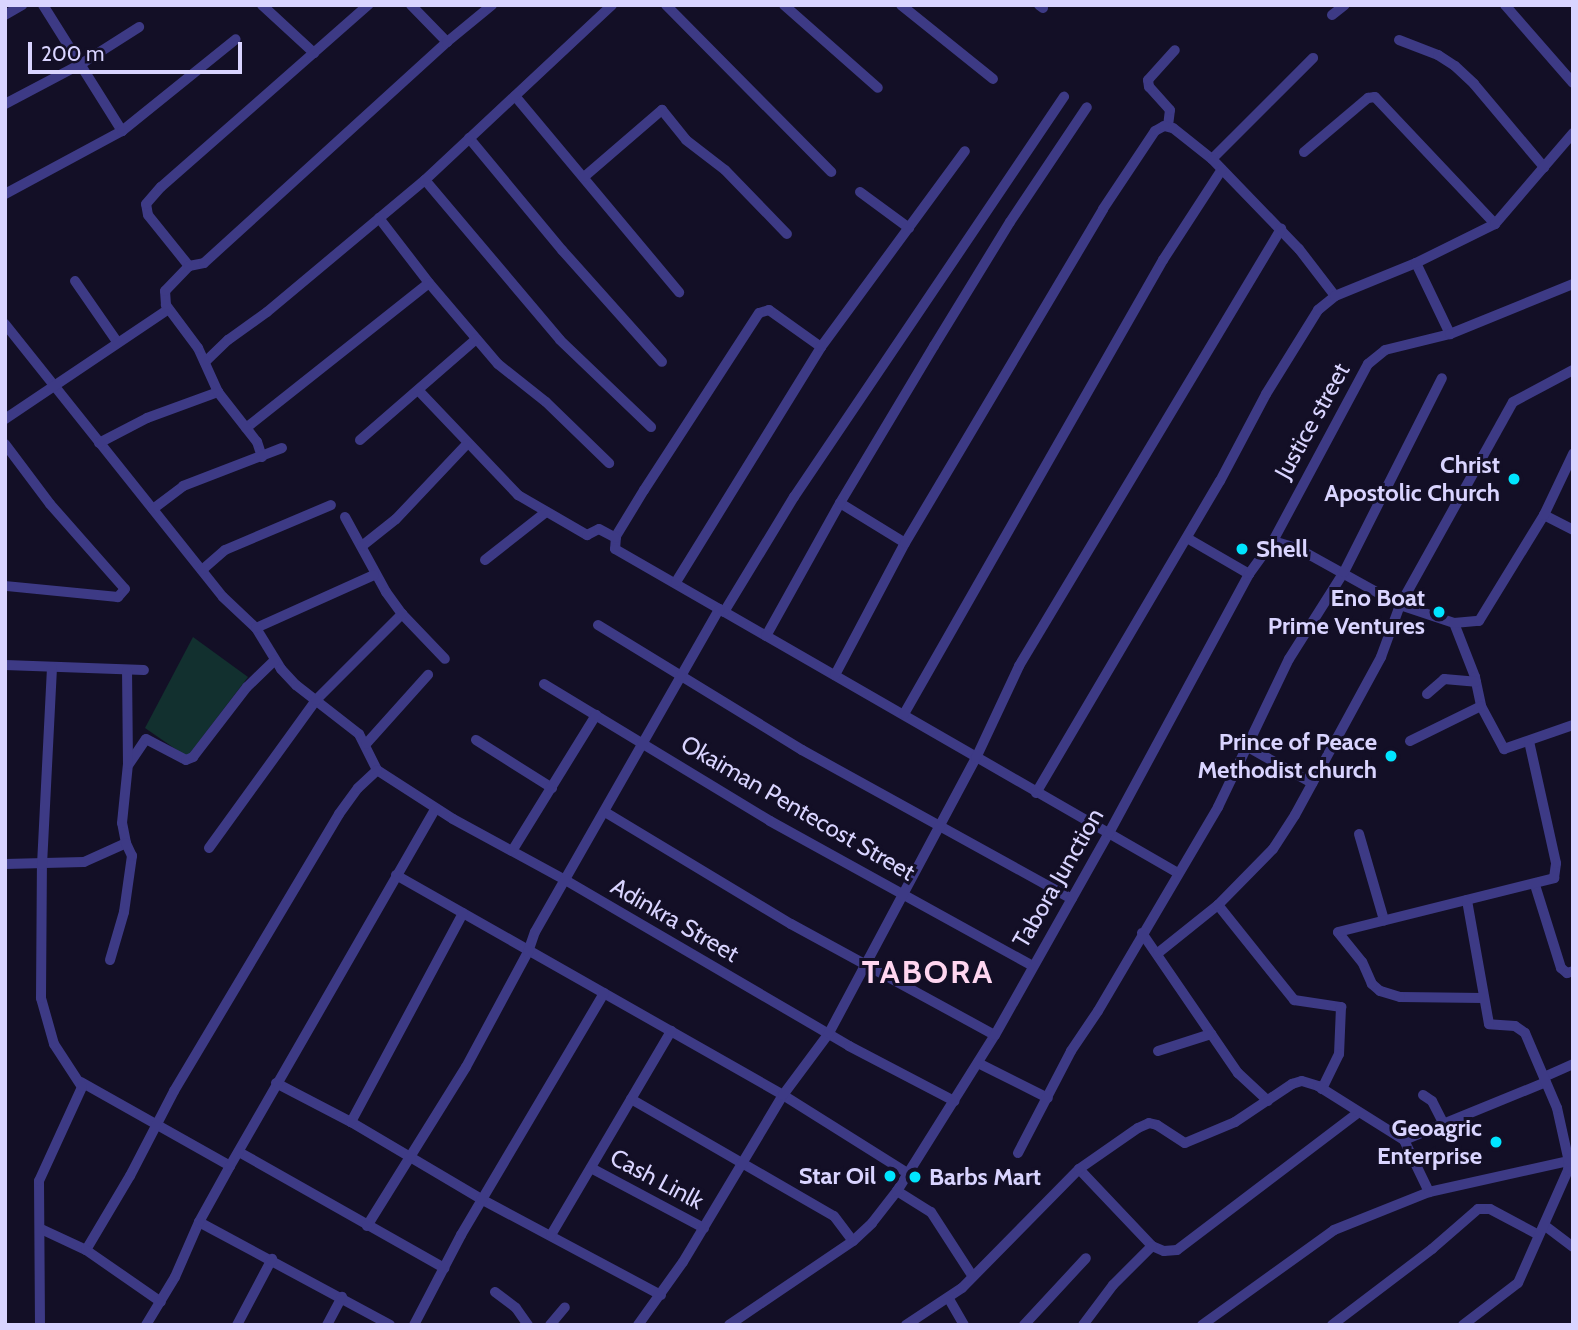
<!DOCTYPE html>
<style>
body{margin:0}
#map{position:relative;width:1578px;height:1330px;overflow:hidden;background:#130f26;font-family:Cabin,sans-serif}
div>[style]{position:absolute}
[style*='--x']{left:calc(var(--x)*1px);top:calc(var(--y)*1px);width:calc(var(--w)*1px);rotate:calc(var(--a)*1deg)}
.green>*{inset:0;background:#12302f}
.minor>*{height:10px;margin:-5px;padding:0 5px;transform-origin:5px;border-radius:5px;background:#3d3a85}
.dots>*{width:19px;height:19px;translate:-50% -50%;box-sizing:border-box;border:4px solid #130f26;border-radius:50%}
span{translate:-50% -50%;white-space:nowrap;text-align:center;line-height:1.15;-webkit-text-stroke:6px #130f26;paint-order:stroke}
.street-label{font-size:24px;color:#d9d4ff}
.poi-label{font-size:24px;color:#d9d4ff;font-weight:700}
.right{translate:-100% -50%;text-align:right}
.left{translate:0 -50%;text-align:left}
.district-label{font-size:32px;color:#ffd6f0;font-weight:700;letter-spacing:2px}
.frame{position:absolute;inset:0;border:7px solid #d9d4ff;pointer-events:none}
.scale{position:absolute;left:28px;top:42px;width:214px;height:32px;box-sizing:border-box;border:4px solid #d9d4ff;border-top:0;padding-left:9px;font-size:21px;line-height:24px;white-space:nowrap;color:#d9d4ff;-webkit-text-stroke:5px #130f26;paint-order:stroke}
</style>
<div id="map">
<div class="green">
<i style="clip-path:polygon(193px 637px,248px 677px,187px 757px,145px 728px)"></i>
</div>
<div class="minor">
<i style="--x:43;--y:5;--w:149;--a:57.9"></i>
<i style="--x:262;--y:5;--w:71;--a:42.7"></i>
<i style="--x:411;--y:5;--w:52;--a:45.8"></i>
<i style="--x:666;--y:5;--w:235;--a:45.3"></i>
<i style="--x:784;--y:5;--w:125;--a:41.4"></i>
<i style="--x:901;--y:5;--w:118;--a:38.8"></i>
<i style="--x:1039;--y:5;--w:5;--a:37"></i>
<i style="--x:1505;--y:5;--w:103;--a:48.9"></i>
<i style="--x:5;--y:15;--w:20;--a:-30"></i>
<i style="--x:1332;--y:15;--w:16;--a:-38"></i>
<i style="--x:1399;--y:40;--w:42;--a:21"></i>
<i style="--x:1438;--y:55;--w:20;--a:33"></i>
<i style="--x:1455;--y:66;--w:26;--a:43"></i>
<i style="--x:1474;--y:84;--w:109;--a:49.9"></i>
<i style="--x:515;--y:96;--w:256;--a:50.1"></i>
<i style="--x:5;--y:104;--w:86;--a:-27.8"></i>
<i style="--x:81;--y:64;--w:69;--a:-32.5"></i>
<i style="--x:1168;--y:126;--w:16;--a:-83"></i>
<i style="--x:1170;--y:110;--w:31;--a:-132"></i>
<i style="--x:1149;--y:87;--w:7;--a:-98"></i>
<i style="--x:1148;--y:80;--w:40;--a:-48"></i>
<i style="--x:469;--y:138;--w:146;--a:50.3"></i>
<i style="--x:562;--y:250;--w:150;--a:48.2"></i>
<i style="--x:1304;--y:152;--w:84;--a:-40.2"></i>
<i style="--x:1368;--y:98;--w:7;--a:-8"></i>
<i style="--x:1375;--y:97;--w:175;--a:46.6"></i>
<i style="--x:1212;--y:159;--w:143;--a:-45"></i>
<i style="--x:584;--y:177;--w:103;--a:-40.7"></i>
<i style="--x:662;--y:110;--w:38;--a:51"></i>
<i style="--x:686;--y:140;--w:49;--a:37.6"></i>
<i style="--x:725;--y:170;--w:89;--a:45.9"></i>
<i style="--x:425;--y:180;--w:209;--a:49.8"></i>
<i style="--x:560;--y:340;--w:126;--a:43.7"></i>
<i style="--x:860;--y:192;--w:61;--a:36.3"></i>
<i style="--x:5;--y:194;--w:133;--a:-28.3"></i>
<i style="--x:122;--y:131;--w:146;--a:-38.9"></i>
<i style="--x:379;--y:218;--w:82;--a:52.4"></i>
<i style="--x:429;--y:283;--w:106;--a:49.6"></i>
<i style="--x:498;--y:364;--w:61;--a:38.4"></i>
<i style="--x:546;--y:402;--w:88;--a:44.1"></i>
<i style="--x:1416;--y:263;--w:79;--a:64.4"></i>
<i style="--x:189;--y:266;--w:65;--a:-128.8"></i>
<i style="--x:148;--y:215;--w:11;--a:-100"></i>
<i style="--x:146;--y:204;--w:23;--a:-49"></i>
<i style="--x:161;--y:187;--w:276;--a:-41.3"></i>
<i style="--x:75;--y:281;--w:75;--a:55.3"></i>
<i style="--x:5;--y:324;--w:349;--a:51.4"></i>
<i style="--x:223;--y:597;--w:45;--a:43.2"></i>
<i style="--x:256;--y:628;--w:48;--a:58.6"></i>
<i style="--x:281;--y:669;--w:22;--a:47"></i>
<i style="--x:296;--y:685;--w:80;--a:37.9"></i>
<i style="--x:359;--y:734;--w:40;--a:63.4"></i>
<i style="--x:821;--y:347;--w:64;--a:-144.6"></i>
<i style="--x:769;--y:310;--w:10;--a:163"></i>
<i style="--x:759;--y:313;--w:211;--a:123"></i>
<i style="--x:644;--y:490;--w:54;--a:121.3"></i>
<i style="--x:616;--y:536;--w:13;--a:94"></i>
<i style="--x:615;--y:549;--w:650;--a:29.92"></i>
<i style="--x:205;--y:362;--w:32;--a:-44"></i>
<i style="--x:228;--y:340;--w:48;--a:-35.7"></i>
<i style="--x:267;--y:312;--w:206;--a:-39.9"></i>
<i style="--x:425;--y:180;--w:256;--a:-43.1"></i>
<i style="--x:419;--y:391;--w:144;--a:46.4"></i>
<i style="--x:518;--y:495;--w:80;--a:30.1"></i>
<i style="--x:587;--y:535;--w:13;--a:-27"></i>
<i style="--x:599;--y:529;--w:19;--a:28"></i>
<i style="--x:5;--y:419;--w:197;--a:-33.9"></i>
<i style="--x:246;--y:428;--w:233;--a:-38.4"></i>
<i style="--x:360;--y:440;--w:154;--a:-41"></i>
<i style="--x:99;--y:443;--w:54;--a:-27.5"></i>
<i style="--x:147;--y:418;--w:76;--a:-20.1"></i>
<i style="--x:5;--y:444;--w:75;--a:53.1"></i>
<i style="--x:50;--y:504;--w:113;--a:48.6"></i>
<i style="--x:125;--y:589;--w:11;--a:131"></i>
<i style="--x:118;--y:597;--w:114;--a:-174.4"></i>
<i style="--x:262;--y:457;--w:16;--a:-108"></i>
<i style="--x:257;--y:442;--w:63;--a:-128"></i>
<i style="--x:218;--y:392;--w:48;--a:-114.4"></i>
<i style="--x:198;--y:348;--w:54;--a:-126.7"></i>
<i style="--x:166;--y:305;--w:14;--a:-94"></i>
<i style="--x:165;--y:291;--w:35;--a:-46"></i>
<i style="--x:189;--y:266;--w:15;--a:-11"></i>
<i style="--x:204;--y:263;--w:328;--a:-42.3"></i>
<i style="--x:447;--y:42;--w:58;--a:-39.4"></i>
<i style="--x:840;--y:503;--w:76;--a:31.6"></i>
<i style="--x:153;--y:509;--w:38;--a:-37"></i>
<i style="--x:183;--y:486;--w:106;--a:-21"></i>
<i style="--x:1544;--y:515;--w:33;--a:27"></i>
<i style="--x:345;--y:517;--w:85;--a:61.3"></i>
<i style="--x:386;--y:592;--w:27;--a:54"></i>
<i style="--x:402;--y:614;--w:62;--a:46.3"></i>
<i style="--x:1187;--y:538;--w:72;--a:30.1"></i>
<i style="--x:1273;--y:541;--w:27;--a:17"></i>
<i style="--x:1299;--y:549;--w:115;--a:29"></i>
<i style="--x:1400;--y:605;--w:232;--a:-60.9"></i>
<i style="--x:1513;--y:402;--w:68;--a:-28.1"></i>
<i style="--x:362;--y:546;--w:43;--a:-38.5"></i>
<i style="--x:396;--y:519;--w:103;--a:-46.6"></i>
<i style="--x:485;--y:560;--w:78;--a:-38.2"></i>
<i style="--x:202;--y:570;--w:30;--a:-41"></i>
<i style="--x:225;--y:550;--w:115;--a:-23"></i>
<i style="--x:676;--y:582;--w:276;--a:-58.3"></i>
<i style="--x:821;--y:347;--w:243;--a:-53.7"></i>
<i style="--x:724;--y:612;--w:135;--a:-58.7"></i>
<i style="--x:794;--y:497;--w:483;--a:-56"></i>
<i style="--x:1454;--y:623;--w:58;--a:68.7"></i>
<i style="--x:1475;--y:677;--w:30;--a:78"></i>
<i style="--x:1481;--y:706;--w:49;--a:61.9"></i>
<i style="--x:1504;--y:749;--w:73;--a:-19.2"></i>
<i style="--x:598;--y:625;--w:239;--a:31.5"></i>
<i style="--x:802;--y:750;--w:308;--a:28.9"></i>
<i style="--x:256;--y:628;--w:129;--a:-24.2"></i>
<i style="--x:766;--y:636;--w:152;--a:-60.9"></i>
<i style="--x:840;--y:503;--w:183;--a:-59.1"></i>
<i style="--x:934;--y:346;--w:145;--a:-58.5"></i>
<i style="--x:1010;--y:222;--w:138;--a:-56.2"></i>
<i style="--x:5;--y:665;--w:139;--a:2.1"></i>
<i style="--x:835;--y:675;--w:149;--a:-62.1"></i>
<i style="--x:905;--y:543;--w:388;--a:-59.3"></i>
<i style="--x:1103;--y:209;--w:94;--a:-56.3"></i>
<i style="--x:1155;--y:131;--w:10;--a:-29"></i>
<i style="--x:1164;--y:126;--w:9;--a:13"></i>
<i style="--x:1173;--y:128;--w:50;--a:38.5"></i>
<i style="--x:1212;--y:159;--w:125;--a:46"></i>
<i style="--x:1299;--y:249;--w:59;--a:52.5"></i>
<i style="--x:544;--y:684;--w:264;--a:31.2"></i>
<i style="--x:770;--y:821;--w:300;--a:28.9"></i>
<i style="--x:1427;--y:694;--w:23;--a:-41"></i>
<i style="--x:1444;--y:679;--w:32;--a:5"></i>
<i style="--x:904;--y:714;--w:523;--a:-60.3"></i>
<i style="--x:1163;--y:260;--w:108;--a:-57"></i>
<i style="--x:476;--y:740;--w:90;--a:32.3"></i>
<i style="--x:1410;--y:741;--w:79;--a:-26.2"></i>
<i style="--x:366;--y:744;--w:93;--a:-48.1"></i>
<i style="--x:1246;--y:746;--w:76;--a:29.3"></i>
<i style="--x:129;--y:764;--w:30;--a:-56"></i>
<i style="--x:146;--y:739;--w:45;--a:27.7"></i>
<i style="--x:186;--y:760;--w:8;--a:-23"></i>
<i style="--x:193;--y:757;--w:88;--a:-52.4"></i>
<i style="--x:247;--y:687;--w:39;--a:-44"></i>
<i style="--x:377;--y:770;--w:90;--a:32.8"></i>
<i style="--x:453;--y:819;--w:130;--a:28.5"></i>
<i style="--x:567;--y:881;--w:327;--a:30.3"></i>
<i style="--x:849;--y:1046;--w:119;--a:27.6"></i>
<i style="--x:1036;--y:793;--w:362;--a:-59.5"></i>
<i style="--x:1220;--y:481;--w:98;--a:-62.1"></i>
<i style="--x:1266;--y:394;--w:99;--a:-58.2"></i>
<i style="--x:1318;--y:310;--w:22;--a:-39"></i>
<i style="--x:1335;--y:296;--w:87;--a:-22.2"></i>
<i style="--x:1416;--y:263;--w:88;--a:-26.3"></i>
<i style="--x:1495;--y:224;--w:120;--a:-49.4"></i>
<i style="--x:605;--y:812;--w:217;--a:31.1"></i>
<i style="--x:791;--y:924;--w:232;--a:28.6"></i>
<i style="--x:1359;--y:834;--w:90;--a:73.8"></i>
<i style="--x:209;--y:848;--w:183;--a:-54.1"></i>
<i style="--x:316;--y:700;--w:122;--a:-45"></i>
<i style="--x:512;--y:851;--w:160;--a:-58.3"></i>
<i style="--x:5;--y:864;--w:79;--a:-1.5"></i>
<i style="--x:84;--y:862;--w:46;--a:-24.3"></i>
<i style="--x:126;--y:843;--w:20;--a:-101"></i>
<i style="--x:122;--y:823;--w:59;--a:-84.2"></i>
<i style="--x:128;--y:764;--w:94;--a:-90.6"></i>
<i style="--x:396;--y:875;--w:445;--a:29.6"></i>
<i style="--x:783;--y:1095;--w:149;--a:32.1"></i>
<i style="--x:1535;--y:885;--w:87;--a:72.6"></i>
<i style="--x:1561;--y:968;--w:8;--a:40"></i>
<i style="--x:1567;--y:973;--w:6;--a:-18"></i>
<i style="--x:1218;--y:905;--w:122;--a:51.3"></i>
<i style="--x:1294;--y:1000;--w:48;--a:8.5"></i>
<i style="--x:1341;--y:1007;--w:47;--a:92.4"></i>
<i style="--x:1339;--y:1054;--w:39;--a:116"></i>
<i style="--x:1142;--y:933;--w:170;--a:55.6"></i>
<i style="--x:1238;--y:1073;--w:41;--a:43"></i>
<i style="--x:1158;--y:953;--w:77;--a:-38.7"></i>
<i style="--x:1218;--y:905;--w:78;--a:-45.5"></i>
<i style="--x:1273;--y:849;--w:40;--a:-57.1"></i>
<i style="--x:1295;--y:815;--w:180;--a:-61.4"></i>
<i style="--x:1381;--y:657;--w:55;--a:-69.9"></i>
<i style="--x:1400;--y:605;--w:57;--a:18.4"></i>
<i style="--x:1454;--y:623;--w:25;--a:-5"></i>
<i style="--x:1479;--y:621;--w:124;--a:-58.5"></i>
<i style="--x:1544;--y:515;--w:68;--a:-64.6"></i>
<i style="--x:110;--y:960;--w:50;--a:-73.7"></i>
<i style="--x:124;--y:912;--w:57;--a:-81.9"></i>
<i style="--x:132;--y:856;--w:14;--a:-115"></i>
<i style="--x:1483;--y:998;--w:83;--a:-179.3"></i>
<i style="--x:1400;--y:997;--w:21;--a:-163"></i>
<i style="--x:1380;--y:991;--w:11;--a:-139"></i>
<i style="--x:1372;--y:984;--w:24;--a:-114"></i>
<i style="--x:1362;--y:962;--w:38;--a:-129"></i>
<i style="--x:1338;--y:932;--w:223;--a:-14"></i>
<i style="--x:1554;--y:878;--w:15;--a:-82"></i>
<i style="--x:1556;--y:863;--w:125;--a:-102.5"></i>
<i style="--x:1158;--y:1051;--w:56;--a:-17.8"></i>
<i style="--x:978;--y:1063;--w:78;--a:26.6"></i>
<i style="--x:1544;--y:1077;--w:32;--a:-24"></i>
<i style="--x:81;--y:1082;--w:171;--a:29.4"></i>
<i style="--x:276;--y:1083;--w:85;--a:27.5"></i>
<i style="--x:351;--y:1122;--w:151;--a:30.6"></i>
<i style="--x:481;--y:1199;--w:204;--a:28.1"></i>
<i style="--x:1423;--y:1095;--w:11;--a:34"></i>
<i style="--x:1432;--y:1101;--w:25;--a:63"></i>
<i style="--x:631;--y:1099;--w:234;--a:30"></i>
<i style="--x:834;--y:1216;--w:31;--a:53"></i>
<i style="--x:351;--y:1122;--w:237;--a:-61.8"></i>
<i style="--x:1404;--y:1140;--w:153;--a:-22.2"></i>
<i style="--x:239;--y:1152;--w:236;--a:29.5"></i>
<i style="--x:1018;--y:1153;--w:115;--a:-62.5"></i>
<i style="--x:1071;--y:1051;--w:48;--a:-56"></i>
<i style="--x:1098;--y:1011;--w:237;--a:-59.5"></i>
<i style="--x:1218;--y:807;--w:164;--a:-64.4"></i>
<i style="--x:1289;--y:659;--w:103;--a:-57.7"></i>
<i style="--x:1344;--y:572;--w:217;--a:-63.2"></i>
<i style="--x:591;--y:1168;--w:128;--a:28"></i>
<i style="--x:1079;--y:1169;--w:106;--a:46.5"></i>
<i style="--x:1152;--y:1246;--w:13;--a:23"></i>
<i style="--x:1164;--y:1251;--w:13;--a:-4"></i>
<i style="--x:1177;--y:1250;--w:228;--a:-37.2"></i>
<i style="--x:897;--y:1191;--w:40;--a:32"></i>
<i style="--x:931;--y:1212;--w:77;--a:57.1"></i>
<i style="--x:199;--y:1222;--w:217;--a:28.3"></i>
<i style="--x:1544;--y:1225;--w:36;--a:37"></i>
<i style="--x:367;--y:1226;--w:187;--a:-58.1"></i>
<i style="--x:466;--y:1067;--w:131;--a:-61.7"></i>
<i style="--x:528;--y:952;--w:21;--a:-71"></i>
<i style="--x:535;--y:932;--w:372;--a:-60.3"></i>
<i style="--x:41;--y:1229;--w:50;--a:25"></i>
<i style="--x:86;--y:1250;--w:86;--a:-59.3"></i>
<i style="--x:130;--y:1176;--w:96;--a:-62.6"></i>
<i style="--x:174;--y:1091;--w:322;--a:-59.2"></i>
<i style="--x:339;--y:814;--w:32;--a:-54"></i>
<i style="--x:358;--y:788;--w:26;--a:-43"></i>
<i style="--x:551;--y:1235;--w:237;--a:-59.5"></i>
<i style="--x:86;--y:1250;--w:91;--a:34.7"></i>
<i style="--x:495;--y:1292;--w:26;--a:37"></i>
<i style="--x:516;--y:1308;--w:21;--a:55"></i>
<i style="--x:949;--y:1299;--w:30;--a:60"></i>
<i style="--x:40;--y:1325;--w:144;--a:-90.4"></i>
<i style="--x:39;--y:1181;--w:103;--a:-65.4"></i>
<i style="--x:82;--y:1087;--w:51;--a:-123.1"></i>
<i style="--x:54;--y:1044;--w:48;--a:-105.8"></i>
<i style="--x:41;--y:998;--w:133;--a:-89.6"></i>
<i style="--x:42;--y:865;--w:198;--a:-87.1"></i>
<i style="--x:146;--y:1325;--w:56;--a:-58.9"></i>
<i style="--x:175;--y:1277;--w:60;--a:-66.4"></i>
<i style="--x:199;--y:1222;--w:64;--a:-61"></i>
<i style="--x:230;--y:1166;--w:412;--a:-60.1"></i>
<i style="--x:237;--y:1325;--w:75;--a:-62.1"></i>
<i style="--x:327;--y:1325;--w:32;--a:-62"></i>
<i style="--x:414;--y:1325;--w:102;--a:-62.4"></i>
<i style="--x:461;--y:1235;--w:281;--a:-59.4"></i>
<i style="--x:550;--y:1325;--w:23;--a:-50"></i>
<i style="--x:638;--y:1325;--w:77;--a:-54.5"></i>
<i style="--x:683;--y:1262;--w:195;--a:-59.1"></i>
<i style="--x:783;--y:1095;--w:77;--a:-53.4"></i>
<i style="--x:829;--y:1033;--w:312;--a:-61.9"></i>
<i style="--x:976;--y:758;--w:102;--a:-64.9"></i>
<i style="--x:1019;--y:666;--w:510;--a:-59.06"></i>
<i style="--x:729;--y:1325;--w:150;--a:-34.1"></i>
<i style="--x:853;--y:1241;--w:26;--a:-43"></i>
<i style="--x:872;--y:1223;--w:41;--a:-52"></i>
<i style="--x:897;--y:1191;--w:184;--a:-57.9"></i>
<i style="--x:995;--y:1035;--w:232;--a:-60.6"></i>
<i style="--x:1109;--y:833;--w:294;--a:-61.6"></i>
<i style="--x:1249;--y:574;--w:41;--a:-54"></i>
<i style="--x:1273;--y:541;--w:201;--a:-61.8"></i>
<i style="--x:1368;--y:364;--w:22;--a:-39"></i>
<i style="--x:1385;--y:350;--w:67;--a:-13.8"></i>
<i style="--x:1450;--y:334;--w:133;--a:-22.1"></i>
<i style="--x:906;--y:1325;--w:67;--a:-33.5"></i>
<i style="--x:962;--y:1288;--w:167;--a:-45.5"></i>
<i style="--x:1079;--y:1169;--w:72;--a:-34.8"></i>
<i style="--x:1138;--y:1128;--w:12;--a:-24"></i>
<i style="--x:1149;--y:1123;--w:8;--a:14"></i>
<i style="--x:1157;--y:1125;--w:33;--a:33"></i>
<i style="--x:1185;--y:1143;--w:54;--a:-22.8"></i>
<i style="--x:1235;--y:1122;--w:69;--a:-33.7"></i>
<i style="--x:1292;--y:1084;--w:10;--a:-17"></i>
<i style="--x:1302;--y:1081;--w:17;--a:17"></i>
<i style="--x:1318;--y:1086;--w:102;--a:32.1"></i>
<i style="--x:1404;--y:1140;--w:58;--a:64.3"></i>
<i style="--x:1024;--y:1325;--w:91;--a:-47.2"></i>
<i style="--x:1083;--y:1325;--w:50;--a:-53.1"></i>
<i style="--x:1113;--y:1285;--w:55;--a:-45"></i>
<i style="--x:1202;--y:1325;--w:163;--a:-35.7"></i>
<i style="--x:1334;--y:1230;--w:102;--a:-21.8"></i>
<i style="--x:1429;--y:1192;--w:148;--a:-12.5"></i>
<i style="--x:1332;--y:1325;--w:126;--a:-37.2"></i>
<i style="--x:1432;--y:1249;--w:61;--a:-41"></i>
<i style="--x:1478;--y:1209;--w:12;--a:0"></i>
<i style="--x:1490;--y:1209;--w:55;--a:28"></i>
<i style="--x:1463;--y:1325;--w:69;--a:-37.4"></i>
<i style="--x:1518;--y:1283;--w:124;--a:-66.1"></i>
<i style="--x:1568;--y:1170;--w:8;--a:-83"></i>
<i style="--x:1569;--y:1162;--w:55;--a:-102.5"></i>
<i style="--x:1557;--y:1108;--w:82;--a:-113.1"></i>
<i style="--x:1525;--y:1033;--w:12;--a:-145"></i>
<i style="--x:1515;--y:1026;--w:26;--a:-176"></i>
<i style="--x:1489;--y:1024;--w:126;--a:-100.1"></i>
</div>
<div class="dots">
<i style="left:1514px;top:479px;background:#00e5ff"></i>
<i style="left:1242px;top:549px;background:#00e5ff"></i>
<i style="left:1439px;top:612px;background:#00e5ff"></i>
<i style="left:1391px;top:756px;background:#00e5ff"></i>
<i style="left:1496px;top:1142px;background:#00e5ff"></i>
<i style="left:890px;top:1176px;background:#00e5ff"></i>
<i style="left:915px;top:1177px;background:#00e5ff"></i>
</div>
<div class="street-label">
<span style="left:1312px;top:421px;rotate:-61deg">Justice street</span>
<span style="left:798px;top:808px;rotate:30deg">Okaiman Pentecost Street</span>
<span style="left:1058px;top:878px;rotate:-60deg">Tabora Junction</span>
<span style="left:675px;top:920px;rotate:30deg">Adinkra Street</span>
<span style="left:657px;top:1179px;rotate:28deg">Cash Linlk</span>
</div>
<div class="poi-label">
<span class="right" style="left:1500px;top:479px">Christ<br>Apostolic Church</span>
<span class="left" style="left:1256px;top:549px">Shell</span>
<span class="right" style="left:1425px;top:612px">Eno Boat<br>Prime Ventures</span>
<span class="right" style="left:1377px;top:756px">Prince of Peace<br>Methodist church</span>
<span class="right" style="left:1482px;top:1142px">Geoagric<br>Enterprise</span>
<span class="right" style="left:876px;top:1176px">Star Oil</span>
<span class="left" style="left:929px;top:1177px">Barbs Mart</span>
</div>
<div class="district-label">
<span style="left:928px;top:972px">TABORA</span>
</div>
<div class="frame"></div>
<div class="scale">200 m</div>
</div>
